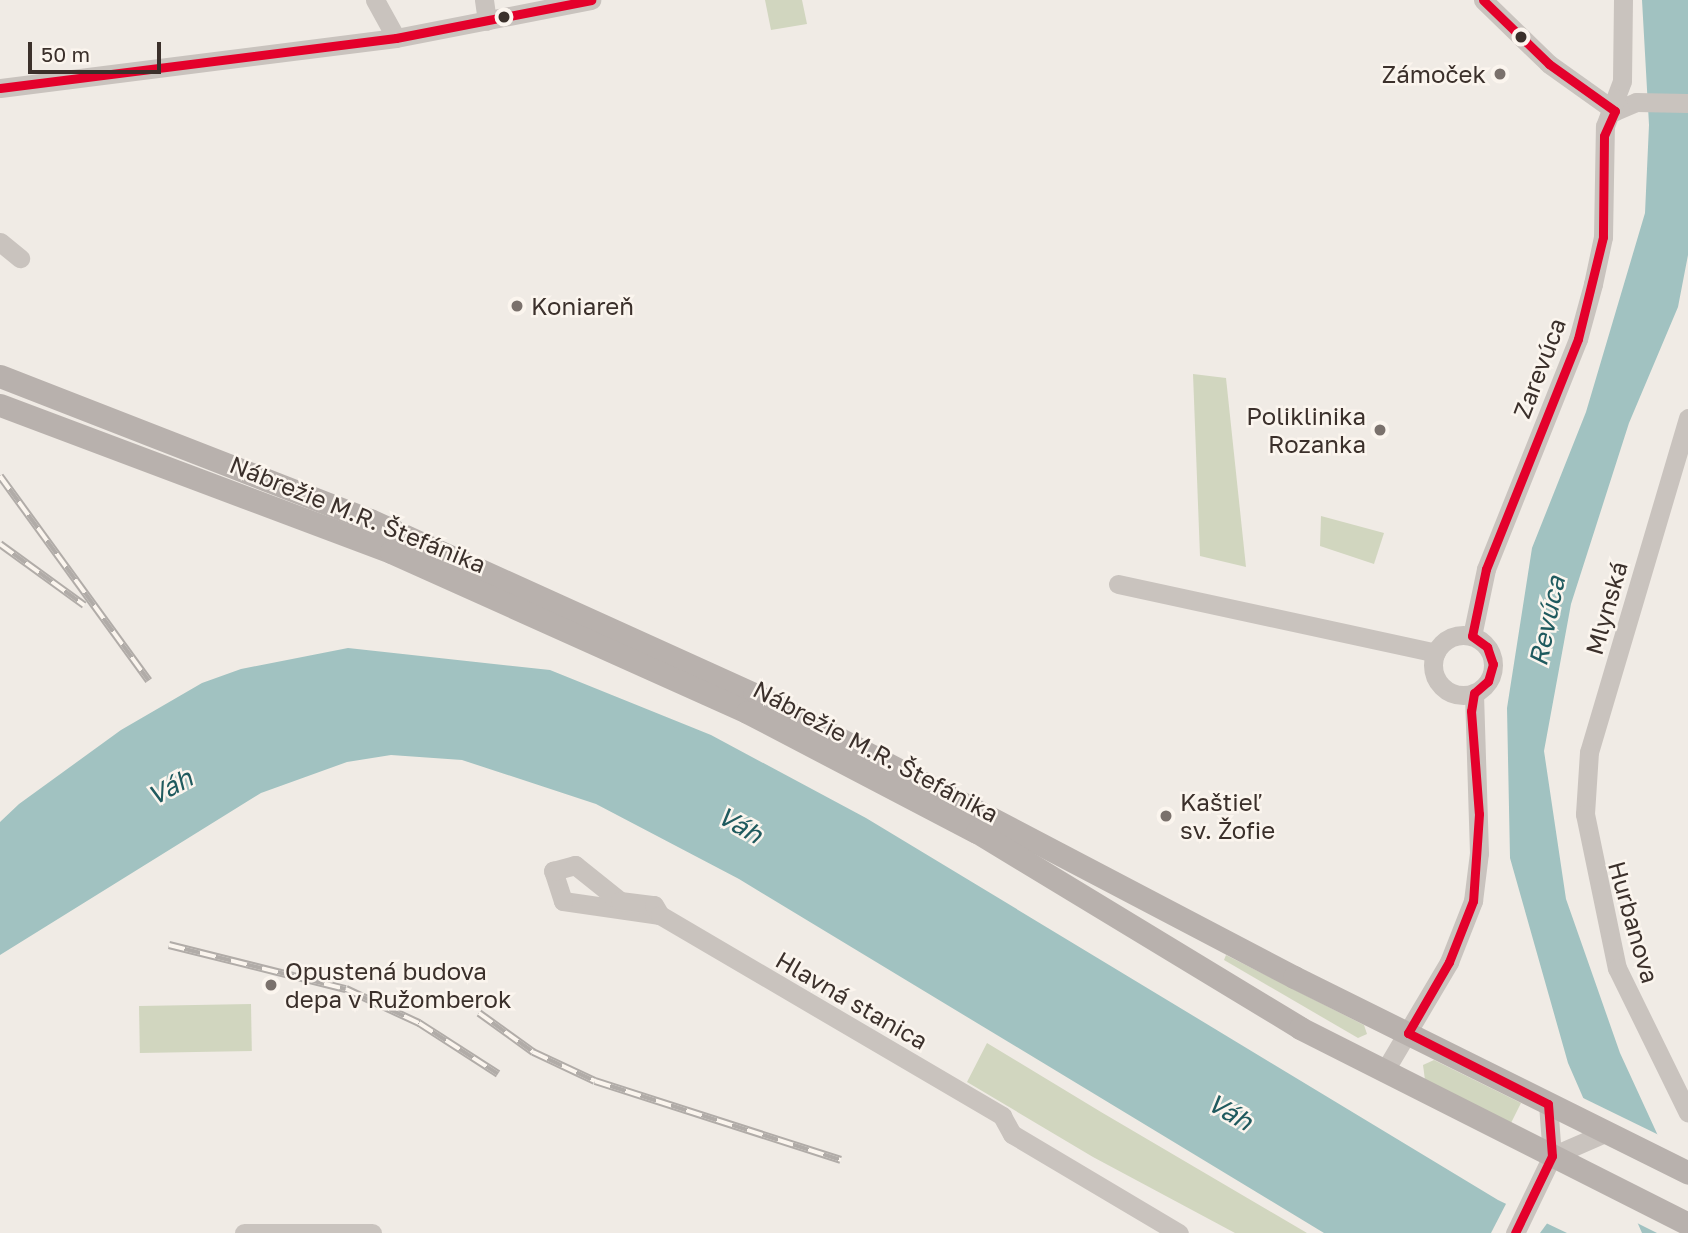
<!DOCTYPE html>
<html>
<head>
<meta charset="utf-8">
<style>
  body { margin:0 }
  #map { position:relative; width:1688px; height:1233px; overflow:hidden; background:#f0ebe5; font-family:"Golos Text",sans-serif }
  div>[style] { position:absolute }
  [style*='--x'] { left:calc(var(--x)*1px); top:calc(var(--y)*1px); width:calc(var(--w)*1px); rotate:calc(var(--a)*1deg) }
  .green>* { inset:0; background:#d1d6bf; transform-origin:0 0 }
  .water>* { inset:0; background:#a1c2c1 }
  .pier>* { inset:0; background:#f0ebe5 }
  .minor>* { height:19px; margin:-9.5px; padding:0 9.5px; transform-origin:9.5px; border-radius:9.5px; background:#c9c3be }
  .minor>.ring { margin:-9.5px; padding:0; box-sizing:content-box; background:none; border:19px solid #c9c3be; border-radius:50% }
  .major>* { height:23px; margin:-11.5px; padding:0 11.5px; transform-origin:11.5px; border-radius:11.5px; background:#b8b1ad }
  .rail>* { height:8px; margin-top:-4px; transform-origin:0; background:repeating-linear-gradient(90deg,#fbf5ee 0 16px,#b1aca8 0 32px); box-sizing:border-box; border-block:2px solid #b1aca8 }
  .bus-1>* { height:9px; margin:-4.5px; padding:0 4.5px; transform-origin:4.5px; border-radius:4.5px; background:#e4002b }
  .dots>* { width:19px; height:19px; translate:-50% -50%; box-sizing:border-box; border:4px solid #fbf5ee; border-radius:50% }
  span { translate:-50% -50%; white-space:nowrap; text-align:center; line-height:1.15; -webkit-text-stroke:5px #fbf5ee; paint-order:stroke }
  .poi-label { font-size:24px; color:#3b302b }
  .right { translate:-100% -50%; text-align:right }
  .left { translate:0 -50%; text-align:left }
  .street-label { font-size:24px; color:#3b302b }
  .water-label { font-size:26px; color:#1f5a5e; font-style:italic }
  .scale { position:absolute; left:28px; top:42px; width:133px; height:32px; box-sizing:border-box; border:4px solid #3b302b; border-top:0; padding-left:9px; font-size:21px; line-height:24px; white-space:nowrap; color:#3b302b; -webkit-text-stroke:5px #fbf5ee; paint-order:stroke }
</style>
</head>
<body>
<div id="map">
  <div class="green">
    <div style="clip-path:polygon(765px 0,802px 0,807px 24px,771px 30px)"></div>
    <div style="clip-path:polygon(1193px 374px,1226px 378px,1246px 567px,1200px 556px)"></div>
    <div style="clip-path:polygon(1321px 516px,1384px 533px,1374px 564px,1320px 546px)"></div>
    <div style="clip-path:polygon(1226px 955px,1364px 1025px,1367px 1034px,1358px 1038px,1224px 960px)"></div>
    <div style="left:251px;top:1004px;width:47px;height:112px;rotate:89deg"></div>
    <div style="clip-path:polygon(987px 1043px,1101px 1112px,1307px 1233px,1235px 1233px,1093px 1157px,967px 1082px)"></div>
    <div style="clip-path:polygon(1434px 1060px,1521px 1103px,1510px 1125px,1425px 1080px,1423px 1065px)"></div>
  </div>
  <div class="water">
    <div style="clip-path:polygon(1642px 0,1688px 0,1688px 255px,1678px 307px,1629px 423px,1571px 604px,1544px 751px,1566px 899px,1620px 1053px,1688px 1201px,1688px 1233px,1642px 1233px,1568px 1063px,1510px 858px,1507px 708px,1532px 548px,1586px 412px,1645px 213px,1649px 125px)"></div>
    <div style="clip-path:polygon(348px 648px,550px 670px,711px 735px,866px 818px,1498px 1200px,1567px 1233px,1324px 1233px,739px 879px,596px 804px,462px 760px,391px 755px,347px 762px,261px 793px,0 955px,0 822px,19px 804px,121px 730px,202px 683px,241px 669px)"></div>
  </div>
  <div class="pier">
    <div style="clip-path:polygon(1579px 1096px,1663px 1137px,1688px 1192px,1688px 1233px,1657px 1233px,1633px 1221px)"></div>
    <div style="clip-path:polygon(1508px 1200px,1551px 1218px,1540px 1233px,1491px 1233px)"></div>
  </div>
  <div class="minor">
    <div style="--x:375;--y:0;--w:43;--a:61.1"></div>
    <div style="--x:484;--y:0;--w:21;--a:82"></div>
    <div style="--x:1483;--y:0;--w:92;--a:44.1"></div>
    <div style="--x:1549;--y:64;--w:81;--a:35.5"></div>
    <div style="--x:0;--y:88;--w:399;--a:-7.2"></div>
    <div style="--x:396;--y:38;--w:199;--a:-11"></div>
    <div style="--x:1615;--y:111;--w:23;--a:-23"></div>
    <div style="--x:1636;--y:102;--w:52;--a:1.1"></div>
    <div style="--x:0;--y:242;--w:26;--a:39"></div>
    <div style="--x:1688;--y:418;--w:348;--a:106.5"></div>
    <div style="--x:1589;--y:752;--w:62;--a:93.7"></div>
    <div style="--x:1585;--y:814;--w:157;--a:78.3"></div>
    <div style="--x:1617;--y:968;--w:161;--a:63.9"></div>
    <div style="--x:1118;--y:584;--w:325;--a:12.2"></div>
    <div class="ring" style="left:1433px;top:635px;width:41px;height:41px"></div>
    <div style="--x:1472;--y:636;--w:68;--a:-78.2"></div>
    <div style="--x:1486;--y:569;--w:248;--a:-68.2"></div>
    <div style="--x:1578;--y:339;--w:57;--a:-74.7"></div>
    <div style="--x:1593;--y:284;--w:48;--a:-78"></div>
    <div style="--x:1603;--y:237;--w:111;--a:-89"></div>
    <div style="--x:1605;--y:126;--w:48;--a:-69.3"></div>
    <div style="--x:1622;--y:81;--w:81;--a:-89.3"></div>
    <div style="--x:660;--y:915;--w:98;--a:-171.8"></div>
    <div style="--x:563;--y:901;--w:32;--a:-108"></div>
    <div style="--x:553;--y:871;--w:23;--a:-15"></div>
    <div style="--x:575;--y:865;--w:58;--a:38.7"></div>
    <div style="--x:620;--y:901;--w:34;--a:7"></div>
    <div style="--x:654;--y:905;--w:12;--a:59"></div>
    <div style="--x:660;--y:915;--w:397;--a:30.4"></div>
    <div style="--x:1002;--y:1116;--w:21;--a:61"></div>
    <div style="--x:1012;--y:1134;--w:194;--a:30.7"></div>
    <div style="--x:1384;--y:1072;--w:128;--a:-59.4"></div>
    <div style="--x:1449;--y:962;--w:66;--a:-68.5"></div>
    <div style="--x:1473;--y:901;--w:48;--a:-82.9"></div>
    <div style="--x:1479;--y:853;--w:160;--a:-91.8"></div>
    <div style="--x:1552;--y:1156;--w:58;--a:-23.5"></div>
    <div style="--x:244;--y:1233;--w:128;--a:0"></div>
    <div style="--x:1515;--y:1233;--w:85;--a:-64.3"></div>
    <div style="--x:1552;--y:1156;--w:52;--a:-94.4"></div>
  </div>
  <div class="major">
    <div style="--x:0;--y:376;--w:397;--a:21.3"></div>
    <div style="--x:370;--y:520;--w:422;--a:24.4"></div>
    <div style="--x:754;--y:694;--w:610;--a:27.66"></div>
    <div style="--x:1294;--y:977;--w:440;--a:26.4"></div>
    <div style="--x:0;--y:405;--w:418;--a:20.6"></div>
    <div style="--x:391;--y:552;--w:390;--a:24.2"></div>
    <div style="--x:747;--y:712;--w:259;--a:27.6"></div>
    <div style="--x:977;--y:832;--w:378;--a:31.2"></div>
    <div style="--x:1300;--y:1028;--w:435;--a:26.8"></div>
  </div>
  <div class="rail">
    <div style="--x:0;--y:476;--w:253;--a:54"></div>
    <div style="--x:0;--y:544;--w:104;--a:36"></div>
    <div style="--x:169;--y:945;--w:182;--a:14"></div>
    <div style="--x:346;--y:989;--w:81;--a:25"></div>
    <div style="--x:419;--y:1023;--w:94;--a:32.8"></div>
    <div style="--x:479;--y:1013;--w:67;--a:35.8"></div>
    <div style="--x:533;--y:1052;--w:68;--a:25.1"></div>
    <div style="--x:595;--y:1081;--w:258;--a:17.8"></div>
  </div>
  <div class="bus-1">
    <div style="--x:1483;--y:0;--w:92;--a:44.1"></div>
    <div style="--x:1549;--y:64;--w:81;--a:35.5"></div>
    <div style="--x:1615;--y:111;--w:27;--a:114"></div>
    <div style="--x:1604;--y:136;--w:101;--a:90.6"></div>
    <div style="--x:1603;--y:237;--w:105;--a:103.8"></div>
    <div style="--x:1578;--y:339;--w:248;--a:111.8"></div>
    <div style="--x:1486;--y:569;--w:68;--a:101.8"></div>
    <div style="--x:1472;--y:636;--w:19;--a:36"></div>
    <div style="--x:1487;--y:647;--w:18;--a:71"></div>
    <div style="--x:1493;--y:664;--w:18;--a:106"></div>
    <div style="--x:1488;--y:681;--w:18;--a:139"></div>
    <div style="--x:1474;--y:693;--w:18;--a:99"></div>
    <div style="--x:1471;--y:711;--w:103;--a:85.6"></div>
    <div style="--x:1479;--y:814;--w:87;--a:93.9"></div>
    <div style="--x:1473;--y:901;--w:66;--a:111.5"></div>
    <div style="--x:1449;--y:962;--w:82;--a:120"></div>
    <div style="--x:1408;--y:1033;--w:157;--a:26.9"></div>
    <div style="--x:1548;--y:1104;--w:52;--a:85.6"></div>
    <div style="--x:1552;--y:1156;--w:85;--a:115.7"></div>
    <div style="--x:0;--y:88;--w:399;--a:-7.2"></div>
    <div style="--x:396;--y:38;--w:199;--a:-11"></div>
  </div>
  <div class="dots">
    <div style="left:504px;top:17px;background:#3b302b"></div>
    <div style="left:1521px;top:37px;background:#3b302b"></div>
    <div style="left:1500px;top:74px;background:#7a716c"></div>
    <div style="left:517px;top:306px;background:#7a716c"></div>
    <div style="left:1380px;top:430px;background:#7a716c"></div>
    <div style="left:1166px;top:816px;background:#7a716c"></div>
    <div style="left:271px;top:985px;background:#7a716c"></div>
  </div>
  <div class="poi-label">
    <span class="right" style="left:1486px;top:74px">Zámoček</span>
    <span class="left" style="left:531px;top:306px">Koniareň</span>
    <span class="right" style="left:1366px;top:430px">Poliklinika<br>Rozanka</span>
    <span class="left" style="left:1180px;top:816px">Kaštieľ<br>sv. Žofie</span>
    <span class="left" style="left:285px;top:985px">Opustená budova<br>depa v Ružomberok</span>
  </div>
  <div class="street-label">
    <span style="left:1539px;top:368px;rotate:-69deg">Zarevúca</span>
    <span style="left:358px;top:514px;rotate:22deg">Nábrežie M.R. Štefánika</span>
    <span style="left:1606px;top:608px;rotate:-74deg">Mlynská</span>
    <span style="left:876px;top:751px;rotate:28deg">Nábrežie M.R. Štefánika</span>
    <span style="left:1634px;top:922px;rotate:74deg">Hurbanova</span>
    <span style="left:852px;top:1000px;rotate:30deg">Hlavná stanica</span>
  </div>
  <div class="water-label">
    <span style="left:1547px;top:621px;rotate:-78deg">Revúca</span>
    <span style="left:170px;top:787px;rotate:-29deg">Váh</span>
    <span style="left:740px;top:825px;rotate:30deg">Váh</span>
    <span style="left:1230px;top:1112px;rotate:30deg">Váh</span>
  </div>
  <div class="scale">50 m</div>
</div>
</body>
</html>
